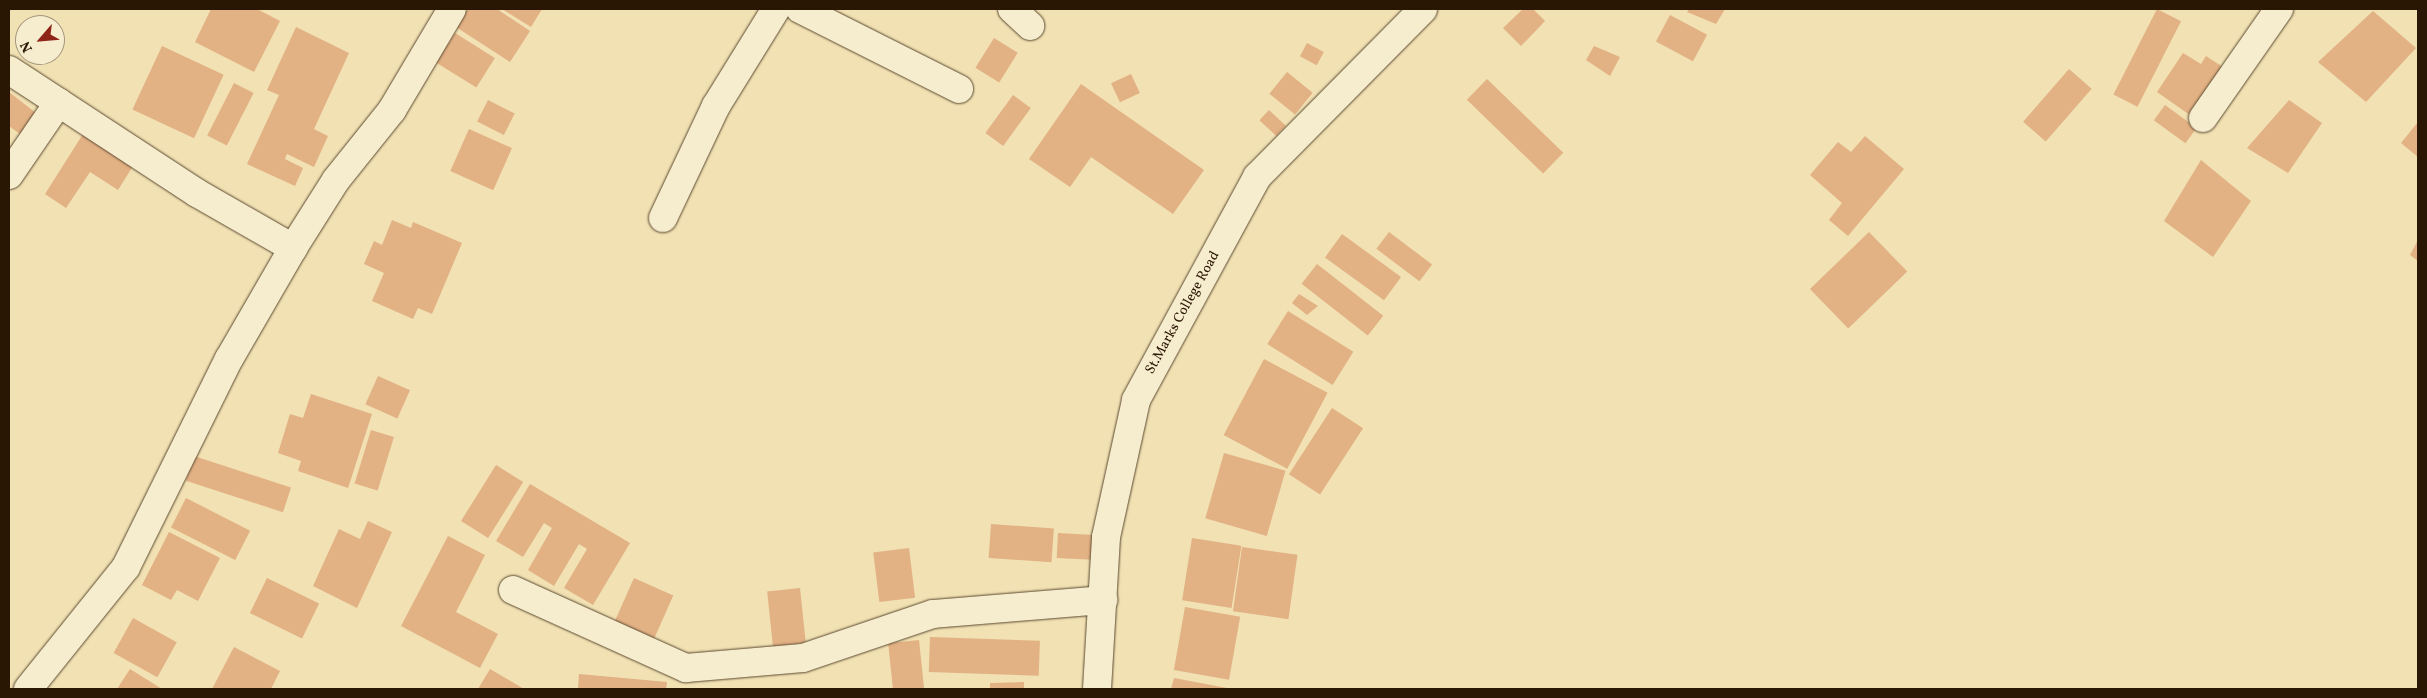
<!DOCTYPE html>
<html>
<head>
<meta charset="utf-8">
<style>
  body { margin:0 }
  #map { position:relative; width:2427px; height:698px; overflow:hidden; background:#f1e1b3; font-family:Vollkorn,serif }
  div>[style] { position:absolute }
  [style*='--x'] { left:calc(var(--x)*1px); top:calc(var(--y)*1px); width:calc(var(--w)*1px); rotate:calc(var(--a)*1deg) }
  .building>* { inset:0; background:#e2b184; transform-origin:0 0 }
  .roads { filter:drop-shadow(0 0 1px #5b492f) drop-shadow(0 0 1px #5b492f) }
  .minor>* { height:28px; margin:-14px; padding:0 14px; transform-origin:14px; border-radius:14px; background:#f6ecce }
  .secondary>* { height:28px; margin:-14px; padding:0 14px; transform-origin:14px; border-radius:14px; background:#f6ecce }
  span { translate:-50% -50%; white-space:nowrap; text-align:center; line-height:1.15; -webkit-text-stroke:5px #f6ecce; paint-order:stroke }
  .street-label { font-size:14px; color:#291603 }
  .frame { position:absolute; inset:0; border:10px solid #291603; pointer-events:none }
  .north { position:absolute; left:15px; top:15px; width:50px; height:50px; box-sizing:border-box; background:#f6ecce; border:1px solid #a4967d; border-radius:50%; rotate:243deg; font-size:14px; font-weight:700; line-height:20px; text-align:center; color:#291603 }
  .north::after { content:''; display:block; margin:auto; width:18px; height:22px; background:#8f2418; clip-path:polygon(50% 0,100% 100%,50% 72%,0 100%) }
</style>
</head>
<body>
<div id="map">
  <div class="building">
    <div style="clip-path:polygon(211px 9px,257px 9px,280px 21px,254px 72px,195px 42px)"></div>
    <div style="clip-path:polygon(468px 9px,497px 9px,530px 31px,510px 62px,456px 27px)"></div>
    <div style="clip-path:polygon(502px 9px,542px 9px,531px 27px)"></div>
    <div style="clip-path:polygon(1523px 9px,1533px 9px,1545px 21px,1521px 46px,1503px 28px)"></div>
    <div style="clip-path:polygon(1689px 9px,1725px 9px,1716px 24px,1687px 12px)"></div>
    <div style="left:2157px;top:9px;width:27px;height:96px;rotate:27deg"></div>
    <div style="clip-path:polygon(2373px 11px,2416px 48px,2366px 102px,2318px 62px)"></div>
    <div style="left:1670px;top:15px;width:42px;height:30px;rotate:28deg"></div>
    <div style="clip-path:polygon(296px 27px,349px 53px,314px 129px,328px 136px,314px 167px,287px 154px,285px 159px,303px 168px,295px 186px,247px 164px,279px 95px,267px 90px)"></div>
    <div style="left:455px;top:33px;width:47px;height:35px;rotate:32deg"></div>
    <div style="left:994px;top:38px;width:28px;height:35px;rotate:32deg"></div>
    <div style="left:1307px;top:43px;width:19px;height:15px;rotate:28deg"></div>
    <div style="left:162px;top:46px;width:68px;height:70px;rotate:25deg"></div>
    <div style="clip-path:polygon(1594px 46px,1620px 57px,1610px 76px,1586px 60px)"></div>
    <div style="clip-path:polygon(2183px 53px,2201px 64px,2206px 56px,2229px 71px,2197px 120px,2157px 92px)"></div>
    <div style="left:2069px;top:69px;width:30px;height:70px;rotate:41deg"></div>
    <div style="left:1287px;top:72px;width:33px;height:28px;rotate:39deg"></div>
    <div style="left:1131px;top:74px;width:21px;height:22px;rotate:65deg"></div>
    <div style="left:1487px;top:79px;width:106px;height:29px;rotate:44deg"></div>
    <div style="left:234px;top:83px;width:22px;height:59px;rotate:27deg"></div>
    <div style="clip-path:polygon(1081px 84px,1204px 170px,1173px 214px,1091px 157px,1070px 187px,1029px 159px)"></div>
    <div style="clip-path:polygon(9px 92px,36px 113px,20px 134px,9px 126px)"></div>
    <div style="left:1013px;top:95px;width:22px;height:47px;rotate:36deg"></div>
    <div style="left:488px;top:100px;width:30px;height:24px;rotate:27deg"></div>
    <div style="clip-path:polygon(2289px 100px,2322px 123px,2288px 173px,2247px 148px)"></div>
    <div style="left:2165px;top:105px;width:39px;height:19px;rotate:36deg"></div>
    <div style="left:1269px;top:110px;width:23px;height:14px;rotate:43deg"></div>
    <div style="clip-path:polygon(2418px 122px,2418px 157px,2401px 143px)"></div>
    <div style="left:469px;top:129px;width:47px;height:46px;rotate:24deg"></div>
    <div style="clip-path:polygon(83px 134px,133px 166px,118px 190px,90px 172px,66px 208px,45px 194px)"></div>
    <div style="clip-path:polygon(1865px 136px,1904px 169px,1848px 236px,1829px 220px,1842px 203px,1810px 175px,1838px 142px,1851px 152px)"></div>
    <div style="clip-path:polygon(2201px 160px,2251px 201px,2213px 257px,2164px 221px)"></div>
    <div style="clip-path:polygon(392px 220px,411px 228px,413px 222px,462px 243px,432px 314px,418px 308px,413px 319px,372px 301px,384px 273px,364px 264px,374px 241px,382px 245px)"></div>
    <div style="left:1389px;top:232px;width:54px;height:21px;rotate:37deg"></div>
    <div style="left:1869px;top:232px;width:55px;height:82px;rotate:46deg"></div>
    <div style="left:1342px;top:234px;width:73px;height:29px;rotate:36deg"></div>
    <div style="clip-path:polygon(2418px 240px,2418px 261px,2410px 255px)"></div>
    <div style="left:1317px;top:264px;width:84px;height:25px;rotate:38deg"></div>
    <div style="clip-path:polygon(1299px 294px,1318px 306px,1307px 315px,1292px 303px)"></div>
    <div style="left:1288px;top:311px;width:77px;height:39px;rotate:32deg"></div>
    <div style="left:1264px;top:359px;width:72px;height:86px;rotate:28deg"></div>
    <div style="left:378px;top:376px;width:35px;height:31px;rotate:24deg"></div>
    <div style="clip-path:polygon(311px 394px,372px 414px,348px 488px,298px 471px,301px 461px,278px 453px,290px 414px,303px 418px)"></div>
    <div style="left:1332px;top:408px;width:37px;height:79px;rotate:33deg"></div>
    <div style="left:371px;top:430px;width:24px;height:56px;rotate:17deg"></div>
    <div style="left:1224px;top:453px;width:64px;height:68px;rotate:16deg"></div>
    <div style="left:194px;top:456px;width:102px;height:26px;rotate:18deg"></div>
    <div style="left:496px;top:465px;width:32px;height:66px;rotate:32deg"></div>
    <div style="clip-path:polygon(530px 484px,630px 543px,593px 605px,564px 588px,587px 549px,579px 544px,554px 586px,528px 570px,552px 528px,544px 523px,523px 557px,496px 541px)"></div>
    <div style="left:186px;top:498px;width:72px;height:33px;rotate:27deg"></div>
    <div style="clip-path:polygon(368px 521px,392px 532px,357px 608px,313px 586px,339px 529px,360px 539px)"></div>
    <div style="left:991px;top:524px;width:63px;height:34px;rotate:4deg"></div>
    <div style="clip-path:polygon(169px 532px,220px 558px,198px 601px,177px 590px,171px 600px,142px 585px)"></div>
    <div style="left:1058px;top:533px;width:36px;height:25px;rotate:3deg"></div>
    <div style="clip-path:polygon(448px 536px,485px 555px,456px 612px,498px 634px,480px 668px,401px 626px)"></div>
    <div style="left:1192px;top:538px;width:50px;height:63px;rotate:9deg"></div>
    <div style="left:1242px;top:547px;width:56px;height:65px;rotate:8deg"></div>
    <div style="left:909px;top:548px;width:50px;height:36px;rotate:83deg"></div>
    <div style="left:267px;top:578px;width:58px;height:39px;rotate:26deg"></div>
    <div style="left:634px;top:578px;width:43px;height:47px;rotate:24deg"></div>
    <div style="left:800px;top:588px;width:55px;height:33px;rotate:84deg"></div>
    <div style="left:1185px;top:607px;width:56px;height:64px;rotate:10deg"></div>
    <div style="left:133px;top:618px;width:50px;height:40px;rotate:29deg"></div>
    <div style="left:930px;top:637px;width:110px;height:35px;rotate:2deg"></div>
    <div style="left:919px;top:640px;width:49px;height:31px;rotate:84deg"></div>
    <div style="clip-path:polygon(234px 647px,280px 671px,271px 689px,212px 689px)"></div>
    <div style="clip-path:polygon(130px 669px,162px 689px,117px 689px)"></div>
    <div style="clip-path:polygon(490px 669px,524px 689px,478px 689px)"></div>
    <div style="clip-path:polygon(579px 674px,667px 682px,666px 689px,578px 689px)"></div>
    <div style="clip-path:polygon(1174px 678px,1227px 688px,1227px 689px,1171px 689px)"></div>
    <div style="clip-path:polygon(1024px 682px,1024px 689px,990px 689px,990px 683px)"></div>
  </div>
  <div class="roads">
    <div class="minor">
      <div style="--x:800;--y:9;--w:178;--a:26.7"></div>
      <div style="--x:1012;--y:9;--w:25;--a:43"></div>
      <div style="--x:9;--y:70;--w:225;--a:33.2"></div>
      <div style="--x:197;--y:193;--w:111;--a:29.8"></div>
      <div style="--x:2203;--y:118;--w:133;--a:-55.1"></div>
      <div style="--x:9;--y:175;--w:88;--a:-55.6"></div>
      <div style="--x:663;--y:218;--w:124;--a:-64.7"></div>
      <div style="--x:716;--y:106;--w:114;--a:-58.3"></div>
      <div style="--x:513;--y:590;--w:190;--a:24.3"></div>
      <div style="--x:686;--y:668;--w:117;--a:-4.9"></div>
      <div style="--x:803;--y:658;--w:137;--a:-18.7"></div>
      <div style="--x:933;--y:614;--w:171;--a:-4.7"></div>
      <div style="--x:28;--y:689;--w:156;--a:-51.2"></div>
      <div style="--x:126;--y:567;--w:232;--a:-63.7"></div>
      <div style="--x:229;--y:359;--w:128;--a:-60"></div>
      <div style="--x:293;--y:248;--w:80;--a:-57.7"></div>
      <div style="--x:336;--y:180;--w:90;--a:-51.3"></div>
      <div style="--x:392;--y:110;--w:117;--a:-59.3"></div>
    </div>
    <div class="secondary">
      <div style="--x:1097;--y:689;--w:152;--a:-86.6"></div>
      <div style="--x:1106;--y:537;--w:140;--a:-77.6"></div>
      <div style="--x:1136;--y:400;--w:254;--a:-61.5"></div>
      <div style="--x:1257;--y:177;--w:236;--a:-45.3"></div>
    </div>
  </div>
  <div class="street-label">
    <span style="left:1183px;top:313px;rotate:-61deg">St.Marks College Road</span>
  </div>
  <div class="frame"></div>
  <div class="north">N</div>
</div>
</body>
</html>
